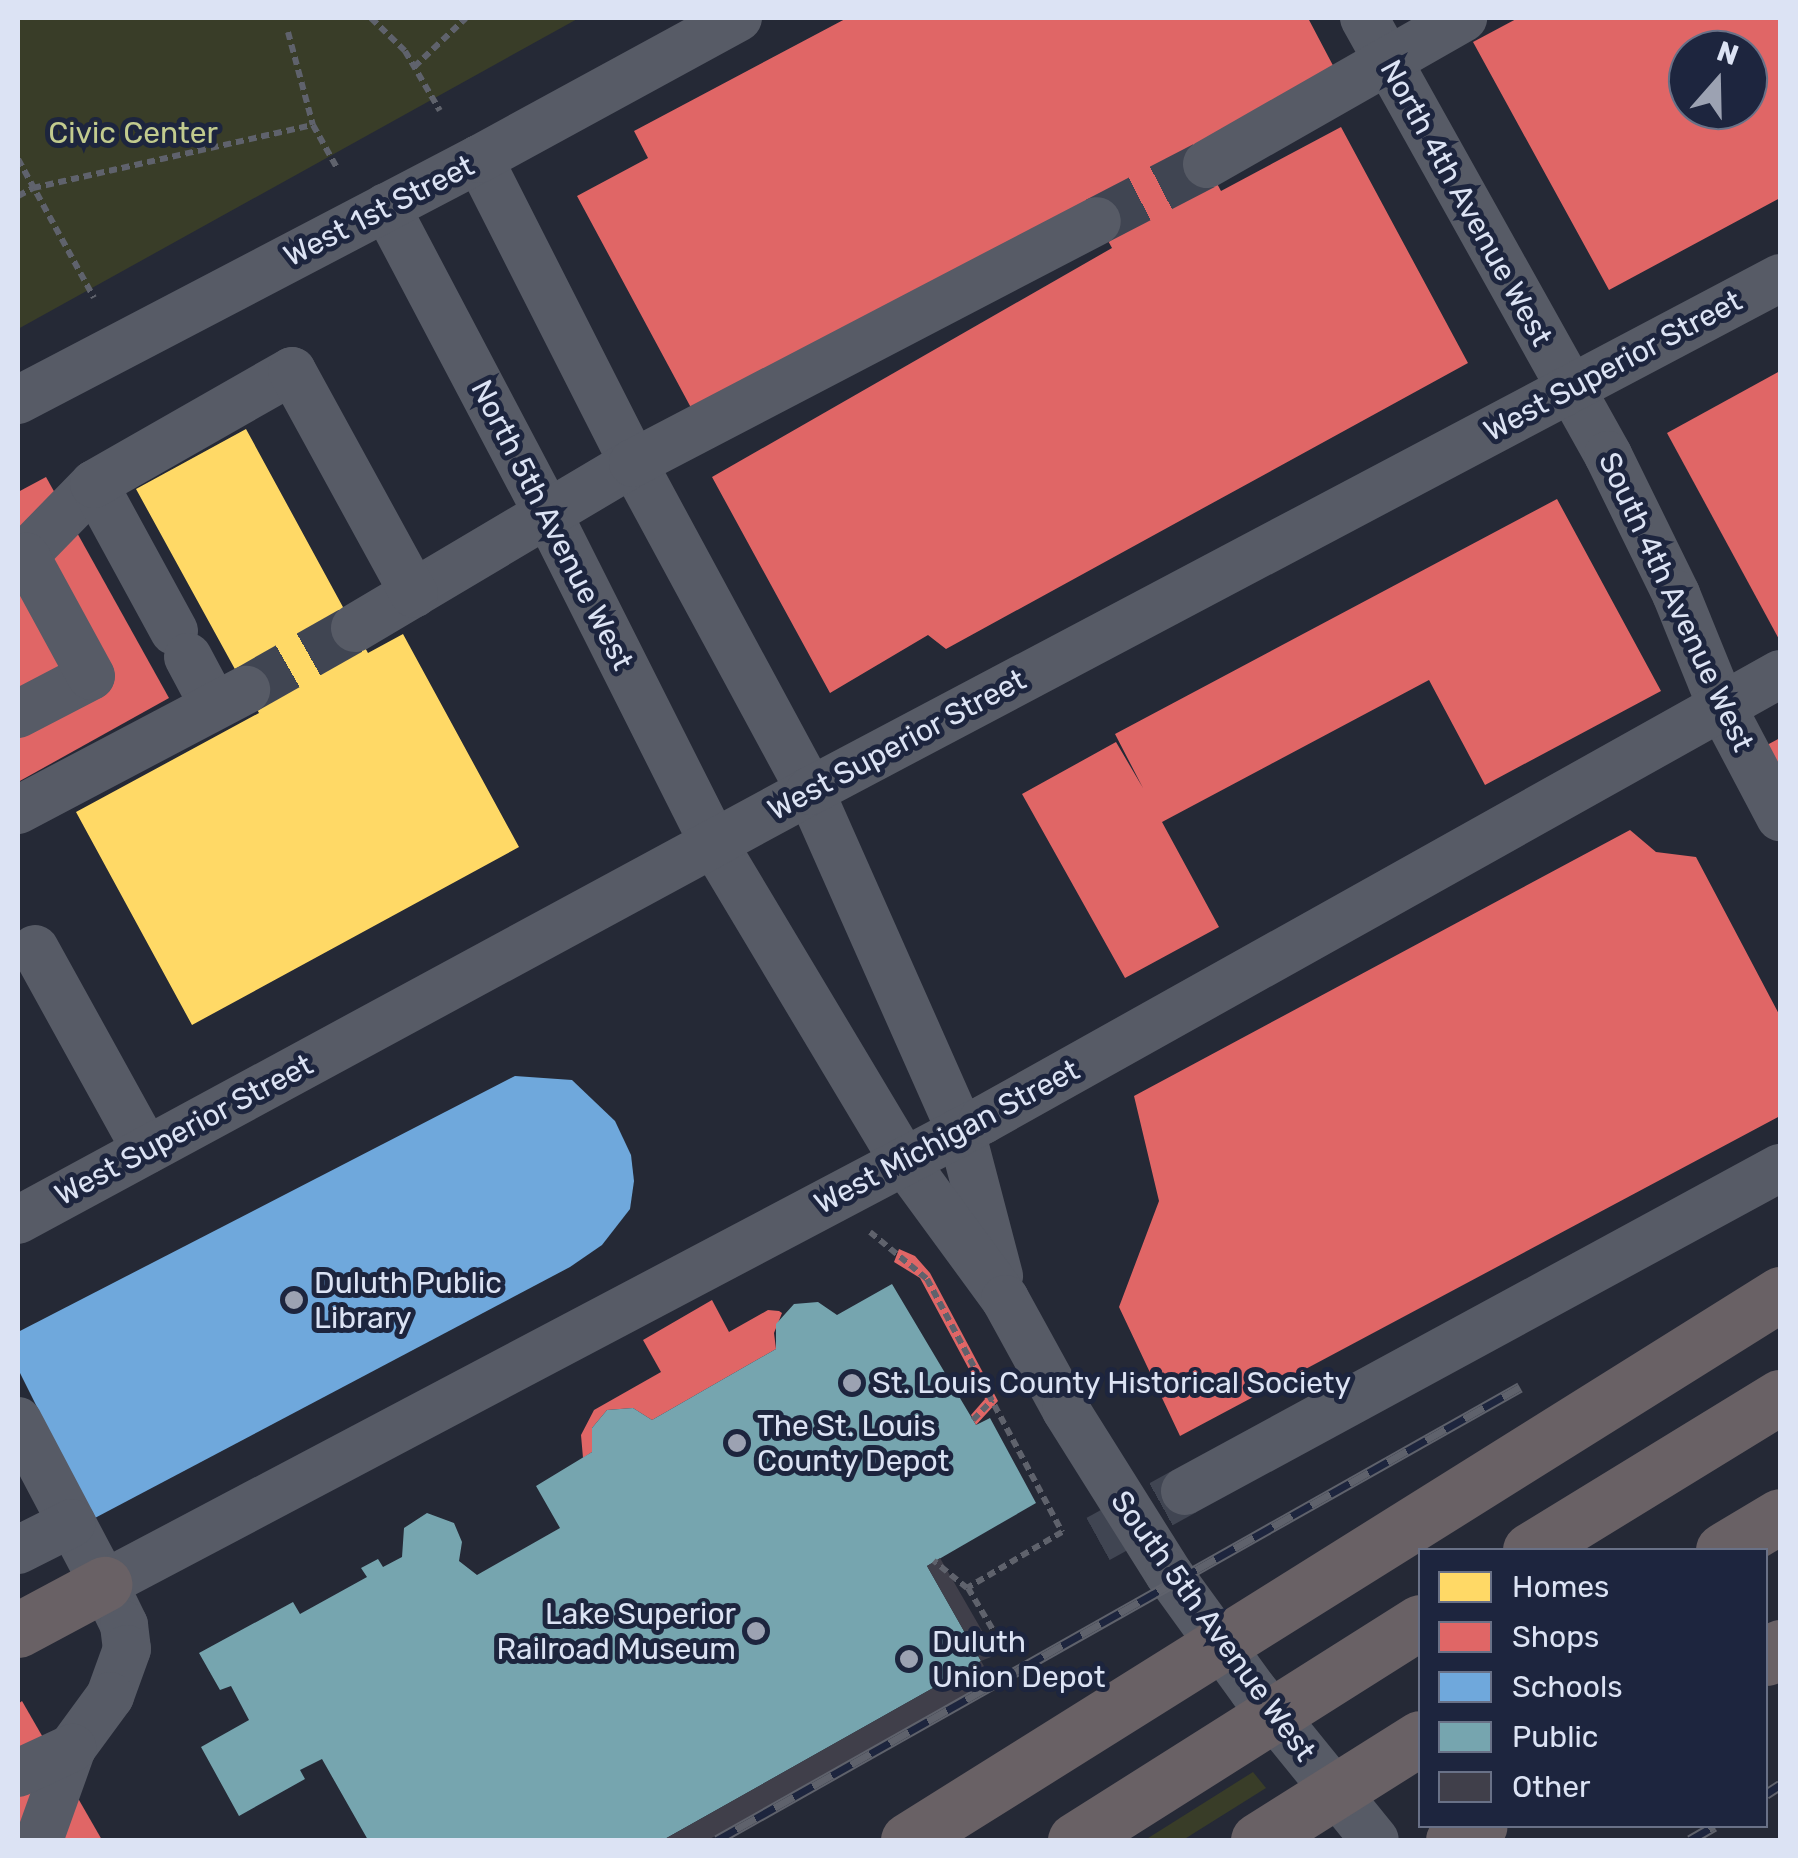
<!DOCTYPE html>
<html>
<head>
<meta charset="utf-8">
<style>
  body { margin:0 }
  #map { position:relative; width:1798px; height:1858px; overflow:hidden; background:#252936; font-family:Rubik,sans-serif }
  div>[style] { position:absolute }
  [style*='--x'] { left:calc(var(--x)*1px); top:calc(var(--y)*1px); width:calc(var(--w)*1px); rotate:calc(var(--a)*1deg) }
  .green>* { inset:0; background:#393d28 }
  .homes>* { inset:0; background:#ffd966 }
  .shops>* { inset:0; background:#e06666 }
  .schools>* { inset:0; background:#6fa8dc }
  .public>* { inset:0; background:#76a5af }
  .building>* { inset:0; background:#403f4a }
  .minor-tunnel>* { height:48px; margin-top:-24px; transform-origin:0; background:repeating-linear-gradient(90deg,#404552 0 48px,transparent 0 72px) }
  .path>* { height:6px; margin-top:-3px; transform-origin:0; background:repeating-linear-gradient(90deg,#5f626c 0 8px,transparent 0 13px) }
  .minor>* { height:48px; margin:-24px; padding:0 24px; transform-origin:24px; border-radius:24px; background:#575b66 }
  .highway>* { height:55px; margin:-27.5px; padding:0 27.5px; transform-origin:27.5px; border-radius:27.5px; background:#696165 }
  .rail>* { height:11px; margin-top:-5.5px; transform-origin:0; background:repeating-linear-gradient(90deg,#1d253e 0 22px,#5f626c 0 44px); box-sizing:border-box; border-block:2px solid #5f626c }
  .dots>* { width:28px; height:28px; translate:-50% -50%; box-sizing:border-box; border:5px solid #1d253e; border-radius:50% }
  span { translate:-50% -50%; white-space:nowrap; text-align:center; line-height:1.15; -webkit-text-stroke:10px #1d253e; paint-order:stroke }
  .park-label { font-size:30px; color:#c2cb8e }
  .street-label { font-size:30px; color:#dce3f4 }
  .poi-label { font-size:30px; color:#dce3f4 }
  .left { translate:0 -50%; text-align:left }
  .right { translate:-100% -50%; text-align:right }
  .frame { position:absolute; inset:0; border:20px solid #dce3f4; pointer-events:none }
  .legend { position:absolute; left:1418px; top:1548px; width:350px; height:280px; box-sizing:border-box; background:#1d253e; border:2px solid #697187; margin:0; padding:12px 18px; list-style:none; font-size:30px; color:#dce3f4 }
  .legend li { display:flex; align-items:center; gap:20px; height:50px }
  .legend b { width:50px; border:2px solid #697187 }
  .north { position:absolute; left:1668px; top:30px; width:100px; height:100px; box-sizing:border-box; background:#1d253e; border:2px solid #697187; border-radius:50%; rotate:20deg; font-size:28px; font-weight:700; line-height:40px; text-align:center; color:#dce3f4 }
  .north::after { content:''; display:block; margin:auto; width:35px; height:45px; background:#9ca2b2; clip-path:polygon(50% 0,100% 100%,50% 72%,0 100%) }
</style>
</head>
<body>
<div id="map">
  <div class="green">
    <div style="clip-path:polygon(18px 18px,579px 18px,18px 329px)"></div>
    <div style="clip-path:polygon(1253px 1772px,1266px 1788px,1183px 1840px,1145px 1840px)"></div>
  </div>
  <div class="homes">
    <div style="clip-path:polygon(246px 429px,368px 653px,403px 634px,519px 847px,192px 1025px,76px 812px,259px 713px,136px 489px)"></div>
  </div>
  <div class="shops">
    <div style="clip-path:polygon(847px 18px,1308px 18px,1338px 75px,1199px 150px,1221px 191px,1341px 127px,1468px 363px,946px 649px,928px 635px,830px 693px,712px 477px,1112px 248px,1090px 208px,696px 417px,577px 196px,648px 158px,634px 131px)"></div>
    <div style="clip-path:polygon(evenodd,1518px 18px,1780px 18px,1780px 198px,1609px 290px,1473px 42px,1518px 18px,1688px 50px,1748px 50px,1748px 110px,1688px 110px,1688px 50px)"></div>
    <div style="clip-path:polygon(1780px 371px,1780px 641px,1667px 433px)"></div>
    <div style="clip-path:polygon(46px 477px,169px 698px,18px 782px,18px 492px)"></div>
    <div style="clip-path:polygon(1557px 499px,1661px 691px,1485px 785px,1429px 680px,1162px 822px,1219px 927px,1125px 978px,1022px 794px,1116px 742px,1143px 788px,1115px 734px)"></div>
    <div style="clip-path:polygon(1780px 738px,1780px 770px,1767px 745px)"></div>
    <div style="clip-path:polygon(1630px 830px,1656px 852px,1696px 857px,1780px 1016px,1780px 1116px,1180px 1436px,1119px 1307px,1159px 1201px,1134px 1096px)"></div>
    <div style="clip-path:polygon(899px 1249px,915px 1256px,930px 1273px,998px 1401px,976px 1425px,971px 1415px,985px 1399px,920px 1278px,894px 1262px)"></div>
    <div style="clip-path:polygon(712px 1300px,729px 1332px,768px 1310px,779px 1311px,782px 1313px,774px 1333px,776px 1349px,652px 1420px,633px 1408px,607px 1410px,592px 1428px,592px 1452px,583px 1458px,581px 1435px,594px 1410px,661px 1372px,643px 1340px)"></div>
    <div style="clip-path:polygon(22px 1701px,102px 1840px,18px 1840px,18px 1704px)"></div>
  </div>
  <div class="schools">
    <div style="clip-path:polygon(515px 1076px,572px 1080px,615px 1121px,631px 1155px,634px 1181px,630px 1209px,602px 1245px,570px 1267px,93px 1519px,18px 1369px,18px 1332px)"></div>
  </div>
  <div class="public">
    <div style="clip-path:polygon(892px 1284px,976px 1425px,990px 1418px,1036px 1503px,927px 1566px,981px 1661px,663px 1840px,368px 1840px,322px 1759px,300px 1770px,305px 1779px,239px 1816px,201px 1747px,249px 1720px,231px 1686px,220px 1690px,199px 1653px,293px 1602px,300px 1614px,367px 1577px,361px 1568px,378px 1559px,383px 1567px,402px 1557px,404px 1528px,427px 1513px,454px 1523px,462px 1542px,459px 1561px,477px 1575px,560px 1528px,536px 1486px,592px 1452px,592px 1428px,607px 1410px,633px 1408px,652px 1420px,776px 1349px,776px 1324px,794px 1304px,818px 1302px,837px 1315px)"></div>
  </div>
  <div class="building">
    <div style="clip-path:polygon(940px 1558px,996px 1655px,981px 1661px,992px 1680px,708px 1840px,663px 1840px,981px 1661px,927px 1566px)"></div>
  </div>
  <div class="minor-tunnel">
    <div style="--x:1097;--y:221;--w:124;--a:-27.4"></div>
    <div style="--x:246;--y:690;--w:125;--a:-29.6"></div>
    <div style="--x:1098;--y:1539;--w:99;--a:-28.9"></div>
  </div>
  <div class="path">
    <div style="--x:371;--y:18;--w:47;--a:44.1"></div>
    <div style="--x:405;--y:51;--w:69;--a:59.7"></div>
    <div style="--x:288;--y:32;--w:96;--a:75"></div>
    <div style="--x:313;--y:125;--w:49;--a:60.8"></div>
    <div style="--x:414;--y:67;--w:71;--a:-43.3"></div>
    <div style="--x:18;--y:159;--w:158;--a:61.3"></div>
    <div style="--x:18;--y:196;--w:17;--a:-28"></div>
    <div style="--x:33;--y:188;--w:287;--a:-12.7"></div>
    <div style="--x:870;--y:1232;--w:74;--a:39.5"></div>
    <div style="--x:927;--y:1279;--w:287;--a:61.9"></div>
    <div style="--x:1062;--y:1532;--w:110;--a:149.5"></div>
    <div style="--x:967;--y:1588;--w:43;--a:-140.7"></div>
    <div style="--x:973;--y:1420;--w:28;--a:-46"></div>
    <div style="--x:968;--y:1588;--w:78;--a:59.2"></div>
  </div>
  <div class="minor">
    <div style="--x:1364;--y:18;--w:501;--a:60.82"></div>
    <div style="--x:1608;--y:455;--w:155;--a:63.9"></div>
    <div style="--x:1676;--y:594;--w:120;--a:67.9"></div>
    <div style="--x:1721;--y:705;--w:127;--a:62.2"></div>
    <div style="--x:479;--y:159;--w:341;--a:63.1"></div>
    <div style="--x:633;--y:463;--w:373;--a:61.6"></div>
    <div style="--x:810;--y:791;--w:372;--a:66.1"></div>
    <div style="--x:961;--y:1131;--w:150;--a:75.3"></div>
    <div style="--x:1207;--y:164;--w:295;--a:-29.7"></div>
    <div style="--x:386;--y:207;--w:347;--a:62.2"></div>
    <div style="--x:548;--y:514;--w:369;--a:63.3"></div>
    <div style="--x:714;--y:844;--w:370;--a:59.1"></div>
    <div style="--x:904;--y:1161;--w:171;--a:53.8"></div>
    <div style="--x:1005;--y:1299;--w:127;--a:61.2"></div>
    <div style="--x:1066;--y:1410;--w:194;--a:57.9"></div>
    <div style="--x:1169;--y:1574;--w:143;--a:54.1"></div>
    <div style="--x:1253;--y:1690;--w:193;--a:50.9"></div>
    <div style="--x:18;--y:400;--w:520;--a:-27.6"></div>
    <div style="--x:479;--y:159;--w:295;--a:-28.6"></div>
    <div style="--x:18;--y:562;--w:109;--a:-45.7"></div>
    <div style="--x:355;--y:628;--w:323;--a:-30.7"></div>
    <div style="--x:633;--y:463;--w:523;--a:-27.54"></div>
    <div style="--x:174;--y:631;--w:167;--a:-118.6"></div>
    <div style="--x:94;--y:484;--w:228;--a:-29.7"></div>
    <div style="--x:292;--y:371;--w:254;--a:61.3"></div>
    <div style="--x:188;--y:657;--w:55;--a:62"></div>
    <div style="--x:18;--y:714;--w:82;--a:-27.5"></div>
    <div style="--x:91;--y:676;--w:136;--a:-118.6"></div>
    <div style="--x:18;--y:810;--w:258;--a:-27.8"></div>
    <div style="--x:35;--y:949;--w:230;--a:61.1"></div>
    <div style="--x:18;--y:1220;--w:901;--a:-28.44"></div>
    <div style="--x:810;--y:791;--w:1097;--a:-27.87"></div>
    <div style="--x:18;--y:1421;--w:184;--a:62.2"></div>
    <div style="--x:104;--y:1584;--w:46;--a:64"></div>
    <div style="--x:124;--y:1625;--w:24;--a:83"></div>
    <div style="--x:127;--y:1649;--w:50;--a:109.9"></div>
    <div style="--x:110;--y:1696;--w:64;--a:126.2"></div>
    <div style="--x:72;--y:1748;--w:98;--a:109.7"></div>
    <div style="--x:1185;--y:1491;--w:677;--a:-28.5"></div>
    <div style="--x:18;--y:1550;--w:60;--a:-26.6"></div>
    <div style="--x:104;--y:1584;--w:994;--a:-27.83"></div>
    <div style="--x:983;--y:1120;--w:913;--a:-29.23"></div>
    <div style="--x:18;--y:1773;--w:60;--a:-24.8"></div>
  </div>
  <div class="highway">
    <div style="--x:1530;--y:1550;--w:293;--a:-31.5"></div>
    <div style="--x:1723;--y:1550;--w:66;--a:-30.8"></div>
    <div style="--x:18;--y:1630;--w:98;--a:-28.1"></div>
    <div style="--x:1766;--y:1658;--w:18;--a:-38"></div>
    <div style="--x:908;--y:1840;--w:1029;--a:-32.05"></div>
    <div style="--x:1075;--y:1840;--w:408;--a:-32.3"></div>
    <div style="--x:1258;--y:1840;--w:191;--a:-32.2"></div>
    <div style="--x:1453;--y:1840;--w:30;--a:-28"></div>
  </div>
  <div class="rail">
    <div style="--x:1766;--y:1794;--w:17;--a:-33"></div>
    <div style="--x:717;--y:1840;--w:922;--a:-29.43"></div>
    <div style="--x:1690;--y:1840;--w:28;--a:-30"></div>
  </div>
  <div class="dots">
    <div style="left:294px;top:1300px;background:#9ca2b2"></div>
    <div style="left:852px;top:1383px;background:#9ca2b2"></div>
    <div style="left:737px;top:1443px;background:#9ca2b2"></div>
    <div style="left:756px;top:1631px;background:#9ca2b2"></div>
    <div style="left:909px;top:1659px;background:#9ca2b2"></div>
  </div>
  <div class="park-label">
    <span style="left:133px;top:133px">Civic Center</span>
  </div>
  <div class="street-label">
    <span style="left:1466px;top:203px;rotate:61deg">North 4th Avenue West</span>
    <span style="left:379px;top:211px;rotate:-27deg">West 1st Street</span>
    <span style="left:1613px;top:366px;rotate:-28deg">West Superior Street</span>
    <span style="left:552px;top:525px;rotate:63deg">North 5th Avenue West</span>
    <span style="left:1676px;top:602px;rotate:65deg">South 4th Avenue West</span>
    <span style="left:897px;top:745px;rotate:-28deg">West Superior Street</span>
    <span style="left:184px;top:1130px;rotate:-28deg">West Superior Street</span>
    <span style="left:947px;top:1137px;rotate:-28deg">West Michigan Street</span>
    <span style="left:1213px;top:1626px;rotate:54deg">South 5th Avenue West</span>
  </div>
  <div class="poi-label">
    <span class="left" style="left:314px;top:1300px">Duluth Public<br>Library</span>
    <span class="left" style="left:872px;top:1383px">St. Louis County Historical Society</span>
    <span class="left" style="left:757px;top:1443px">The St. Louis<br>County Depot</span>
    <span class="right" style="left:736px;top:1631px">Lake Superior<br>Railroad Museum</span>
    <span class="left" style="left:932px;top:1659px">Duluth<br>Union Depot</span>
  </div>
  <div class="frame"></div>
  <ul class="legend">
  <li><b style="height:28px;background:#ffd966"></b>Homes</li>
  <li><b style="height:28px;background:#e06666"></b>Shops</li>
  <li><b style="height:28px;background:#6fa8dc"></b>Schools</li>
  <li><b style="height:28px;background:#76a5af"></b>Public</li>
  <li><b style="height:28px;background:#403f4a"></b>Other</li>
  </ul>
  <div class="north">N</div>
</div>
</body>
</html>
